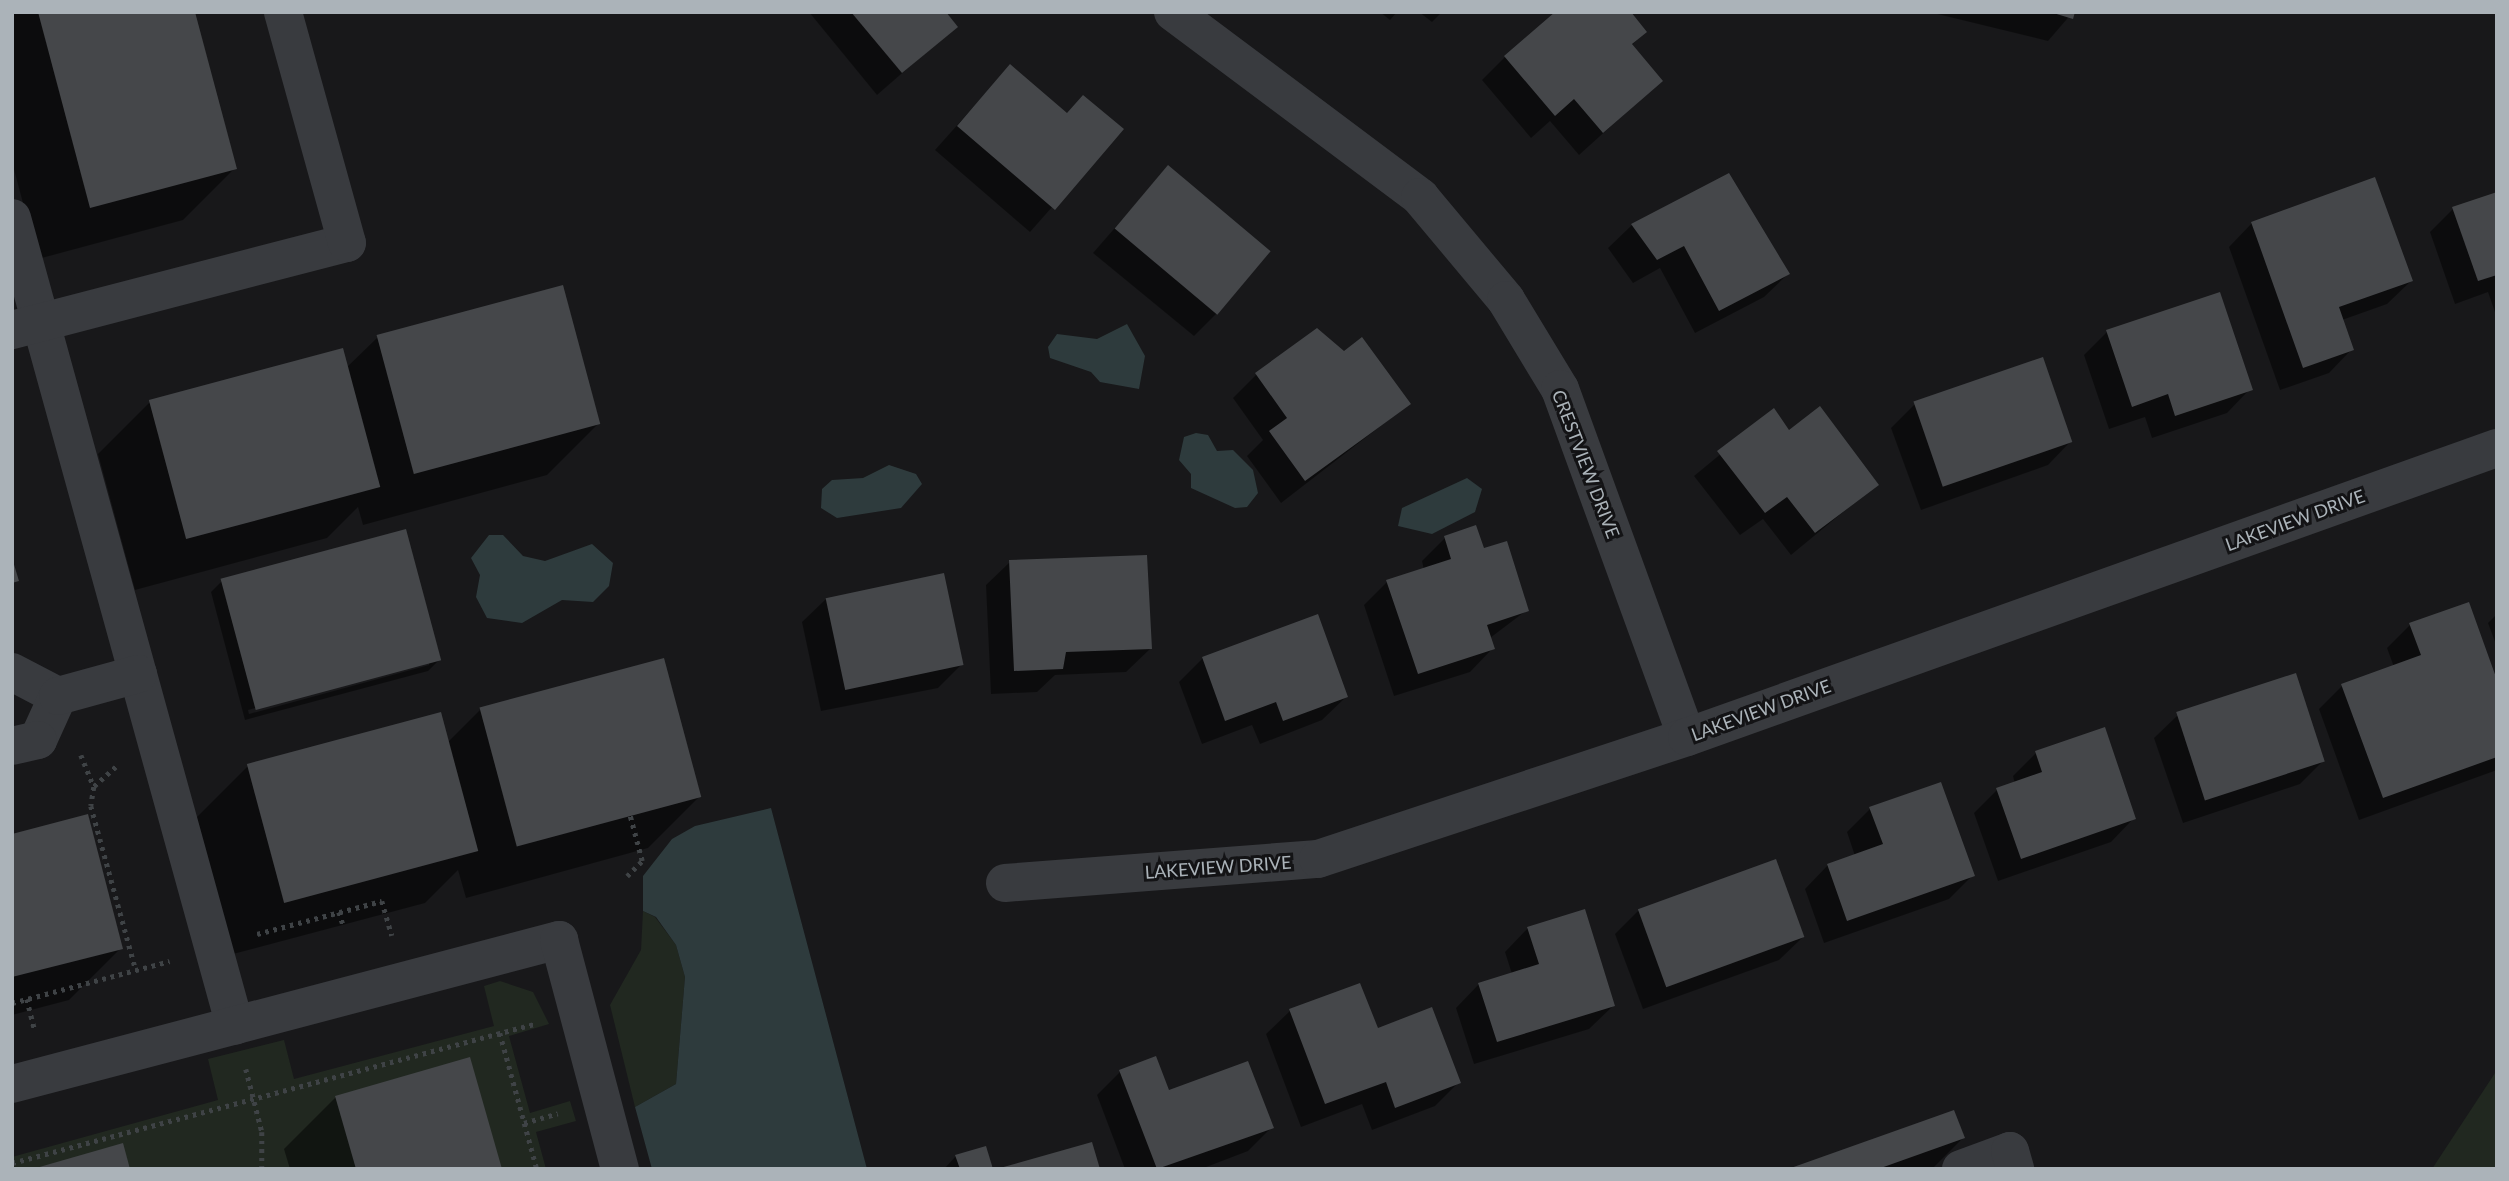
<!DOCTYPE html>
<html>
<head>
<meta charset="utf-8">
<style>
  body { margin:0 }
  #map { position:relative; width:2509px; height:1181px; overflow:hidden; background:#18181a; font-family:Lato,sans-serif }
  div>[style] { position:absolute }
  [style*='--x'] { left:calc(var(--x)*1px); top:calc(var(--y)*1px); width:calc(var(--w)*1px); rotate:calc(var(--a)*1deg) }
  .green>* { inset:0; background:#212820 }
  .water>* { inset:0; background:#2e3b3d }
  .shadow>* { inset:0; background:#0007 }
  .building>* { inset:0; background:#45474a; transform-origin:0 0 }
  .path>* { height:4.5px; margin-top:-2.25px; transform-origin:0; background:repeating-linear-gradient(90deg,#3f4346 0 3.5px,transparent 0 8.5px) }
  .minor>* { height:38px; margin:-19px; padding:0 19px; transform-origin:19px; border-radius:19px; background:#393b3f }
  span { translate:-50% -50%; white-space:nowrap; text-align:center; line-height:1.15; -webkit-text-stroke:6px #131315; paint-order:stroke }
  .street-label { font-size:18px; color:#abb3b9 }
  .frame { position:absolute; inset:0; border:14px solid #abb3b9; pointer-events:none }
</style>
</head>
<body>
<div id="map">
  <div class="green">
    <div style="clip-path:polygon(643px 911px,655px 917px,676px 945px,685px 977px,676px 1084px,635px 1107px,610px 1005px,641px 950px)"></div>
    <div style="clip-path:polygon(500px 981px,533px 992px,549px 1024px,509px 1036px,530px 1113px,570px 1101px,576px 1121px,536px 1132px,546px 1169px,12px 1169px,12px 1157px,218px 1100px,208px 1059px,284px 1040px,294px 1079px,494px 1026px,484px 986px)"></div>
    <div style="clip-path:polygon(2497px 1070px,2497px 1169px,2432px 1169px)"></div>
  </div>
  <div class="water">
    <div style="clip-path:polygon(1127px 324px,1145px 356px,1139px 389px,1100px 382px,1091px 372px,1050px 358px,1048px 347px,1057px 334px,1097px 339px)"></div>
    <div style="clip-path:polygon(1196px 433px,1208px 435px,1217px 451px,1233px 450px,1253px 470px,1258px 493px,1247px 507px,1235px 508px,1191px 488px,1191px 474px,1179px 460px,1184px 437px)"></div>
    <div style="clip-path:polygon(889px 465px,916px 474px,922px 484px,901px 508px,837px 518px,821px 508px,822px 489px,832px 480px,863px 478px)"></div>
    <div style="clip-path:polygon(1467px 478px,1482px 489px,1475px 512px,1432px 534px,1398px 526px,1402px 508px)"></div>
    <div style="clip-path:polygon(489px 535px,503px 535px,523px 556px,545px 561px,592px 544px,613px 563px,609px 586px,593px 602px,562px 600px,522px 623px,487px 618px,476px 597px,480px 575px,471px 558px)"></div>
    <div style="clip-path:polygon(771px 808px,867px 1169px,652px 1169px,635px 1107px,676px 1084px,685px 977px,676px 945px,656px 917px,643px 911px,643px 876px,672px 839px,695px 826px)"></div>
  </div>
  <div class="shadow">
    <div style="clip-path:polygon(12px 12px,193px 12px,235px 168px,183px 220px,38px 259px,12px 162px)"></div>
    <div style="clip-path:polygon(809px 12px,944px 12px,955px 27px,877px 95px)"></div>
    <div style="clip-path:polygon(1380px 12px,1397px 12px,1390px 20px)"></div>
    <div style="clip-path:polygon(1419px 12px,1442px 12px,1432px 22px)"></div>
    <div style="clip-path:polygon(1929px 12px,2073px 12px,2048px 41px)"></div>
    <div style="clip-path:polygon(1645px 31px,1631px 46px,1661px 81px,1579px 155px,1550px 121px,1531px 138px,1482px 80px,1505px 57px)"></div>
    <div style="clip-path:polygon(1010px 66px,1066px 114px,1121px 129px,1030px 232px,935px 150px)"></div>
    <div style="clip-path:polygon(1168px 167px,1217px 313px,1194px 336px,1093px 253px)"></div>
    <div style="clip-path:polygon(1728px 175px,1788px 274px,1764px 297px,1695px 333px,1660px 268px,1633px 283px,1608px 248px,1632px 225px)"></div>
    <div style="clip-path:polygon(2497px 193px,2497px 315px,2496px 315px,2488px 292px,2455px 304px,2430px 232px,2453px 209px)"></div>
    <div style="clip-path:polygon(2252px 223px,2411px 281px,2387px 304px,2342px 320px,2352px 349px,2329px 373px,2280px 390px,2229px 247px)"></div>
    <div style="clip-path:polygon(2107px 332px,2250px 389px,2227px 413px,2152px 438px,2145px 417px,2109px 429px,2084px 355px)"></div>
    <div style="clip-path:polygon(378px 337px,599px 423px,547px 475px,363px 525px,358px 507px,327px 538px,135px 590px,98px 454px,150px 402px,346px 368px)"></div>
    <div style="clip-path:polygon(2042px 359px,2071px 441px,2048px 465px,1921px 510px,1891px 428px,1914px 405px)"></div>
    <div style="clip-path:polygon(1256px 375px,1409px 404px,1281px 503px,1247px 456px,1263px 440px,1233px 398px)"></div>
    <div style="clip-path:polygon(1773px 411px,1789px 432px,1877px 484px,1791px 555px,1763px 519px,1740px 535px,1694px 476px)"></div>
    <div style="clip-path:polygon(1445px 538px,1483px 550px,1527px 610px,1490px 638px,1493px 648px,1470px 672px,1394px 696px,1364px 605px,1387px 582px,1424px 570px,1422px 561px)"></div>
    <div style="clip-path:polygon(1010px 562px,1150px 649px,1126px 672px,1055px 675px,1037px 692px,991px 694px,986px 585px)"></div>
    <div style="clip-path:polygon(evenodd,222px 581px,440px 659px,428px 671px,245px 720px,211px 592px,222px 581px,429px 661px,429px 665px,249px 714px,248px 710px,429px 661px)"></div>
    <div style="clip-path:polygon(826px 599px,962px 664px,938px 688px,821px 711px,802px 622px)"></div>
    <div style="clip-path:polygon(2497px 614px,2497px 647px,2488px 623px)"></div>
    <div style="clip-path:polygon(2410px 625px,2497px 685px,2497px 770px,2359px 820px,2319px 709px,2342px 686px,2394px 667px,2387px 648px)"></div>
    <div style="clip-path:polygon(1203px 658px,1346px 697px,1322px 720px,1260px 744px,1252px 725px,1202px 744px,1179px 682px)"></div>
    <div style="clip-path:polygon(481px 709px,700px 796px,648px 848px,466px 898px,458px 870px,425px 903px,233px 954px,196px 818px,248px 766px,448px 742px)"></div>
    <div style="clip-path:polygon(2178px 715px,2323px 761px,2300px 784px,2183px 823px,2154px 738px)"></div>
    <div style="clip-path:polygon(2036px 753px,2134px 818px,2111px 842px,1998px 881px,1974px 813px,1997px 790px,2015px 784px,2013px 776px)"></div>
    <div style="clip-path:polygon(1870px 809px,1973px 875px,1949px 899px,1824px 943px,1805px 889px,1828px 865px,1855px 856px,1847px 832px)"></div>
    <div style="clip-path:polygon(12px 836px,121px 948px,69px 1000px,12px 1015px)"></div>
    <div style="clip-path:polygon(1639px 910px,1803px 937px,1779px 960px,1643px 1009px,1615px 934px)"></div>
    <div style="clip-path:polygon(1528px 928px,1613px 1006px,1589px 1029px,1474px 1064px,1456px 1008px,1479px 984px,1512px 974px,1505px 952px)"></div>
    <div style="clip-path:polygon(1290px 1011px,1377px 1030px,1459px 1082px,1435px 1106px,1372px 1130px,1362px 1104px,1301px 1127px,1266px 1034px)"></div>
    <div style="clip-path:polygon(1120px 1072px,1168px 1093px,1272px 1127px,1248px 1151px,1201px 1169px,1125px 1169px,1097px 1095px)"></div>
    <div style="clip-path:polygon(336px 1097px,500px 1169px,290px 1169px,284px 1149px)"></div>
    <div style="clip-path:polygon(1963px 1138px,1932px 1169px,1792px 1169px)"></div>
    <div style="clip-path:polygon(956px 1156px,991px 1169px,944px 1169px)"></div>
  </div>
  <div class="building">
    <div style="clip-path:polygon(38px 12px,195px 12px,237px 169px,90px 208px)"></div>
    <div style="clip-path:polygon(851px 12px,946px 12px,958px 27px,902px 73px)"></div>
    <div style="clip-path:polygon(1555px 12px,1631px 12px,1647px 32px,1632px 44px,1663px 81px,1603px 133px,1574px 99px,1555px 116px,1504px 56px)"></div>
    <div style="clip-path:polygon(2050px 12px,2075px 12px,2073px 19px)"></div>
    <div style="clip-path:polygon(1010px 64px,1067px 113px,1083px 95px,1124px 129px,1055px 210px,957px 126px)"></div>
    <div style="left:1168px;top:165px;width:134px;height:83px;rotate:40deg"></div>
    <div style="clip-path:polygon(1729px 173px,1790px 274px,1719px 311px,1684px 246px,1657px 260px,1631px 224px)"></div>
    <div style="clip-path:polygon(2375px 177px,2413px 281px,2339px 307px,2354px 350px,2303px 368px,2251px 222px)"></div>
    <div style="clip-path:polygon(2497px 192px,2497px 275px,2478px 281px,2452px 207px)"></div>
    <div style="left:563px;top:285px;width:144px;height:193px;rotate:75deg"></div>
    <div style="clip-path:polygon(2220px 292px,2253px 390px,2175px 416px,2168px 394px,2132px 407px,2106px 330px)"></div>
    <div style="clip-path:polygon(1317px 328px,1344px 351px,1362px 337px,1411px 404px,1305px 481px,1269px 431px,1287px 418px,1255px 373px)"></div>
    <div style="left:343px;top:348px;width:144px;height:201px;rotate:75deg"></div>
    <div style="left:2043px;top:357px;width:90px;height:137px;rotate:71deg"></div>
    <div style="clip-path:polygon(1820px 406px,1879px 485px,1815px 533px,1787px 497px,1765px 513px,1717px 451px,1774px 408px,1789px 430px)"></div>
    <div style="clip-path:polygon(1476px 525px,1484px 548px,1507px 541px,1529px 611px,1487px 625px,1495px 649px,1418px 674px,1386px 580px,1451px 559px,1444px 536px)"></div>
    <div style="left:406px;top:529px;width:136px;height:192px;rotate:75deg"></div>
    <div style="clip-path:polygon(1147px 555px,1152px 649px,1066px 652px,1063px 669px,1014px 671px,1009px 560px)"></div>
    <div style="clip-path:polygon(12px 558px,19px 581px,12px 583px)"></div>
    <div style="left:944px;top:573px;width:94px;height:121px;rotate:78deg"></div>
    <div style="clip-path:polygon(2469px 602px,2497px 680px,2497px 757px,2383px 798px,2341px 684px,2421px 655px,2409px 623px)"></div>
    <div style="clip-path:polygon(1318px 614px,1348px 697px,1283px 721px,1276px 702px,1225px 721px,1202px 657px)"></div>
    <div style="left:664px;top:658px;width:144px;height:191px;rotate:75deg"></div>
    <div style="left:2296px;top:673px;width:93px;height:126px;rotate:72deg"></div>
    <div style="left:441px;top:712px;width:144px;height:201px;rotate:75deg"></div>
    <div style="clip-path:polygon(2105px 727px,2136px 819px,2021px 859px,1996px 788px,2042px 772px,2035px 751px)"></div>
    <div style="clip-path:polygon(1941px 782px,1975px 876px,1847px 921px,1827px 864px,1883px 844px,1869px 807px)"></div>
    <div style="clip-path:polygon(88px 814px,123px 949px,12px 977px,12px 834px)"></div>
    <div style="left:1776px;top:859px;width:83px;height:147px;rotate:70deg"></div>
    <div style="clip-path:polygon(1585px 909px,1615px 1006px,1497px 1042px,1478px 983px,1539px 964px,1527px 927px)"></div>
    <div style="clip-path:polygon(1360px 983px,1378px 1028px,1432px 1007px,1461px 1083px,1395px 1108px,1386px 1082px,1325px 1104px,1289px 1009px)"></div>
    <div style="clip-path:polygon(1156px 1056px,1169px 1090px,1248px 1061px,1274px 1128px,1157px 1169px,1119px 1070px)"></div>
    <div style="clip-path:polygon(470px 1057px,502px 1169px,356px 1169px,335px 1096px)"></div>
    <div style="clip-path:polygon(1954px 1110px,1965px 1138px,1878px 1169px,1788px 1169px)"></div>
    <div style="clip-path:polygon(1092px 1142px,1100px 1169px,1000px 1169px,1000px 1168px)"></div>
    <div style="clip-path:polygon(123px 1143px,130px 1169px,36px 1169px,36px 1168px)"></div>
    <div style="clip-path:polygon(986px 1146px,993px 1169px,960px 1169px,955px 1155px)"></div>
  </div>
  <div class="path">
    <div style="--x:81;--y:755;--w:35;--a:68"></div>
    <div style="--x:116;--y:767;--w:30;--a:138"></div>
    <div style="--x:94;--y:787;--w:19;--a:99"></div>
    <div style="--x:91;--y:806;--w:170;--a:74.7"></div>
    <div style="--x:627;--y:876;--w:21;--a:-45"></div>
    <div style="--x:642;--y:861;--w:47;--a:-104.9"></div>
    <div style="--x:339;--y:912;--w:13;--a:72"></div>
    <div style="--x:257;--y:934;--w:129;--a:-14.8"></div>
    <div style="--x:382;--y:901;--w:36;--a:74"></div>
    <div style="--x:27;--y:999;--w:32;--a:76"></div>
    <div style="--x:12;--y:1003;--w:163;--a:-14.9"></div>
    <div style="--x:500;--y:1033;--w:141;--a:74.8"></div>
    <div style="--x:246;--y:1069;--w:65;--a:75.7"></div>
    <div style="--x:262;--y:1132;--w:37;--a:90"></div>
    <div style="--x:524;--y:1123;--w:35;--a:-16"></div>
    <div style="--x:12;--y:1163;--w:540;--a:-14.91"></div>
  </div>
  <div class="minor">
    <div style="--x:1173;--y:12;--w:309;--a:36.8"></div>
    <div style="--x:1420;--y:197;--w:134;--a:50.1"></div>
    <div style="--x:1506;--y:300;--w:104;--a:58.8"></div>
    <div style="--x:1560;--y:389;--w:370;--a:70"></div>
    <div style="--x:12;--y:218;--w:838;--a:74.57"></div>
    <div style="--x:12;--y:330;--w:346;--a:-14.6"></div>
    <div style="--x:347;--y:243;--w:240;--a:-105.5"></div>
    <div style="--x:12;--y:672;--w:52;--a:27.6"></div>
    <div style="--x:58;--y:696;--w:48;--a:114.4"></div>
    <div style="--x:38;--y:740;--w:27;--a:167"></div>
    <div style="--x:58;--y:696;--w:83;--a:-15.4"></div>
    <div style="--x:1005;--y:883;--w:314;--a:-4.4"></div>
    <div style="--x:1318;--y:859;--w:389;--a:-18.3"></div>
    <div style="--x:1687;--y:737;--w:860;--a:-19.64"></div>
    <div style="--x:12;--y:1084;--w:566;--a:-14.75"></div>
    <div style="--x:559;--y:940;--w:237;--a:75.1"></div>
    <div style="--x:1961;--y:1169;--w:52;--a:-20.2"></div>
    <div style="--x:2010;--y:1151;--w:19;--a:74"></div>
  </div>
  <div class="street-label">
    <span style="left:1586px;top:464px;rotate:69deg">CRESTVIEW DRIVE</span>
    <span style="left:2295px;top:520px;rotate:-20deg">LAKEVIEW DRIVE</span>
    <span style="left:1761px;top:710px;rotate:-20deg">LAKEVIEW DRIVE</span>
    <span style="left:1218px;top:867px;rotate:-4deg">LAKEVIEW DRIVE</span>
  </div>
  <div class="frame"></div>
</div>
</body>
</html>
